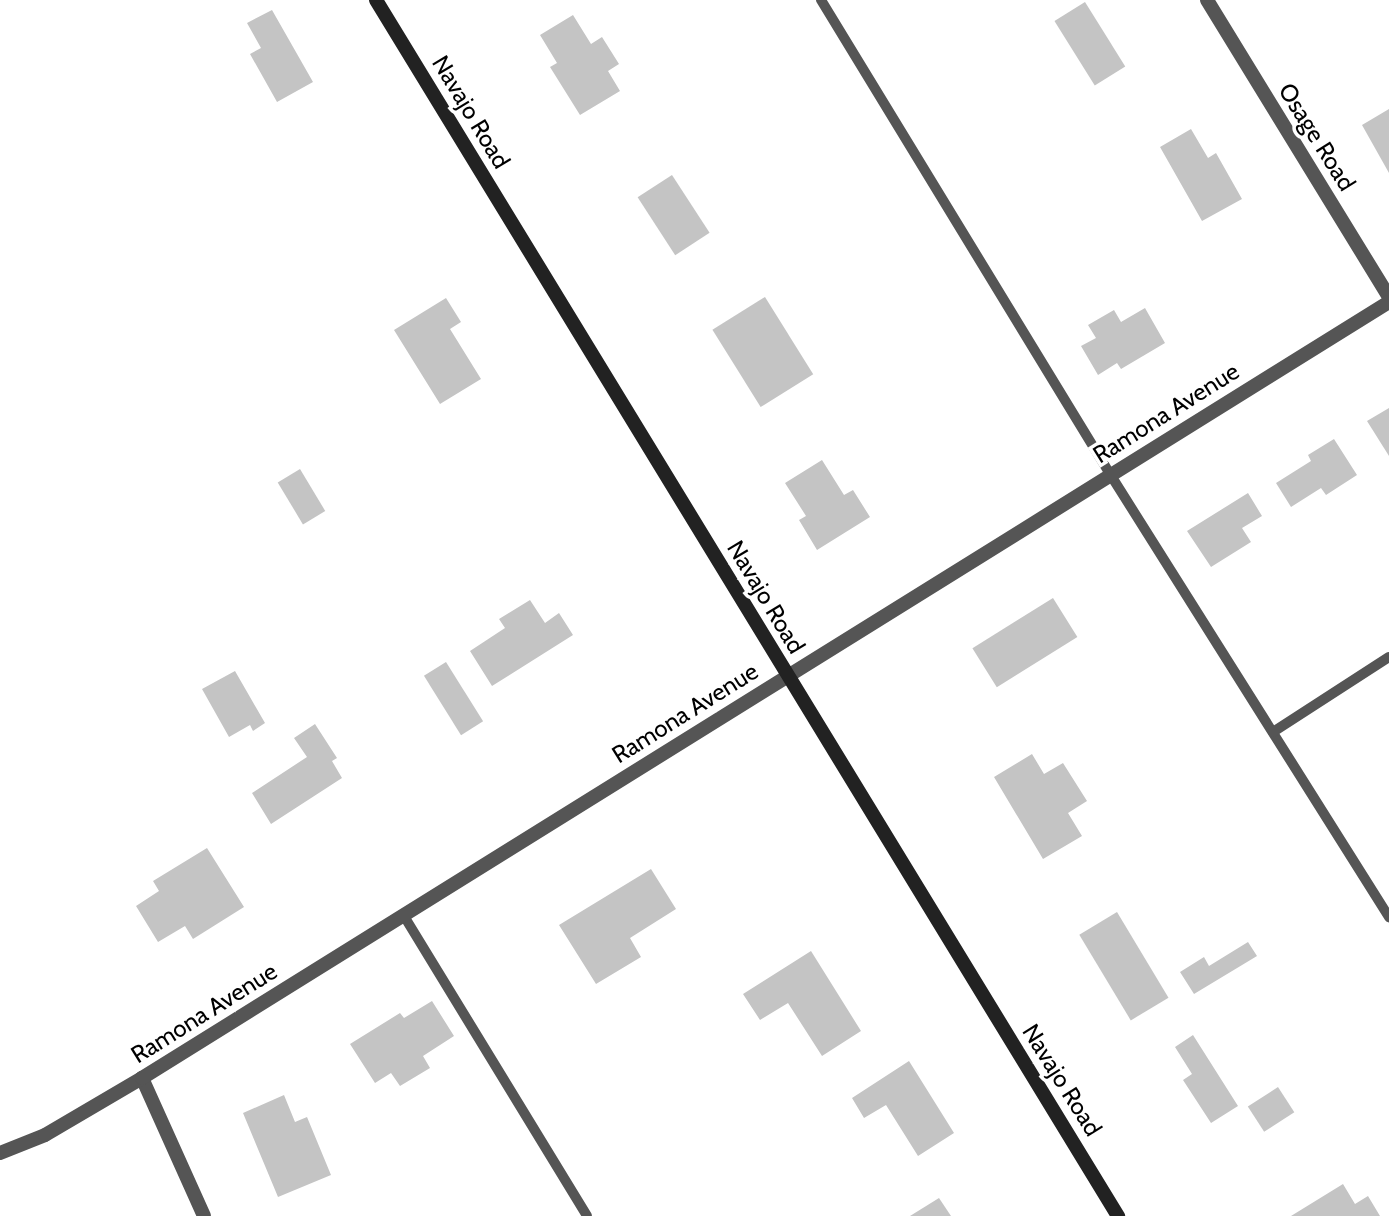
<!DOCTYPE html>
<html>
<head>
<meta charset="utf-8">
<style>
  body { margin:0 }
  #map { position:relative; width:1389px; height:1216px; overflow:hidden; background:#fff; font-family:Cabin,sans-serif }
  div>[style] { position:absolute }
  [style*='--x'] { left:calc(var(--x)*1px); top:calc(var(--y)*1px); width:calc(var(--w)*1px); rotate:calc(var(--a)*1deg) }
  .building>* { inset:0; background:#c4c4c4; transform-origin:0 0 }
  .service>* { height:10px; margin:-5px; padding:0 5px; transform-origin:5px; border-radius:5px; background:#555 }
  .minor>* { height:14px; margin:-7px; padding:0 7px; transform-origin:7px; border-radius:7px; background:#555 }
  .tertiary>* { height:14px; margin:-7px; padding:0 7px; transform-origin:7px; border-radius:7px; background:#555 }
  .secondary>* { height:14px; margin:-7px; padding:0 7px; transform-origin:7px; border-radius:7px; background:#222 }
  span { translate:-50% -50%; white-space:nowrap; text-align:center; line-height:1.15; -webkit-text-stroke:7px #fff; paint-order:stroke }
  .street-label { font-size:24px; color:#000 }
</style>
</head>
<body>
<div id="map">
  <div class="building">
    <div style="left:1085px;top:2px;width:76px;height:36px;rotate:58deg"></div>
    <div style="clip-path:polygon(272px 10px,313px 82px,277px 102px,250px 54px,261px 48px,247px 23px)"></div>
    <div style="clip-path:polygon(573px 15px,591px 44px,602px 37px,619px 64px,608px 71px,620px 91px,580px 115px,550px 67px,557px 63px,540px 35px)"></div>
    <div style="clip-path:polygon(1389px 109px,1389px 173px,1362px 125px)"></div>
    <div style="clip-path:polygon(1191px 129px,1208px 158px,1216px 153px,1242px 199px,1202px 221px,1160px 147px)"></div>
    <div style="left:672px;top:175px;width:69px;height:41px;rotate:57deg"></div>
    <div style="left:765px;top:297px;width:91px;height:62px;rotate:58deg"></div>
    <div style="clip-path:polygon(446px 298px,461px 322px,450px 329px,481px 379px,440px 404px,394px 330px)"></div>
    <div style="clip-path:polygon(1145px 308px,1165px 343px,1121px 369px,1117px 363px,1098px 375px,1081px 346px,1096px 338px,1088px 325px,1114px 310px,1121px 322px)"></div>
    <div style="clip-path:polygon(1389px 408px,1389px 456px,1367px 421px)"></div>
    <div style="clip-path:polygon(1334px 439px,1357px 475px,1326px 495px,1321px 488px,1291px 507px,1276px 483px,1311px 461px,1308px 455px)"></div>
    <div style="clip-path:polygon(822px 460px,844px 495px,853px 490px,870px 517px,817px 550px,799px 520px,806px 516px,785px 483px)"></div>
    <div style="left:300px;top:469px;width:49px;height:26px;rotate:59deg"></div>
    <div style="clip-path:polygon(1248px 493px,1262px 516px,1242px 528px,1251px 542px,1211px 567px,1187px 531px)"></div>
    <div style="left:1053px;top:598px;width:46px;height:95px;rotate:58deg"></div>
    <div style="clip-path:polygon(530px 600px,545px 623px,559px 613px,573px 635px,492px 686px,470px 651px,505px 628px,499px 619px)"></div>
    <div style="left:446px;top:662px;width:70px;height:26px;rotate:58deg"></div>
    <div style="clip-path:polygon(235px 671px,265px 723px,253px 731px,250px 725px,229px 737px,202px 689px)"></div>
    <div style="clip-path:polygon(315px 724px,337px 758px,332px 761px,342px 778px,271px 824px,252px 793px,307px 757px,294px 738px)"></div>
    <div style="clip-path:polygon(1032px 754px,1044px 774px,1063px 763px,1087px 801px,1068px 813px,1082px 836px,1043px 859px,994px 777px)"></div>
    <div style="clip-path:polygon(207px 848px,244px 907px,193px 939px,185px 926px,158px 942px,136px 906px,159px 891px,153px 881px)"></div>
    <div style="clip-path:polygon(651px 869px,676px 909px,630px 938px,641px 957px,596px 984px,559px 925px)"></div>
    <div style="left:1117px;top:912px;width:100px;height:44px;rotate:59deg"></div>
    <div style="clip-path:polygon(1248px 942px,1257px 956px,1194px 994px,1180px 972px,1204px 957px,1209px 966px)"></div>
    <div style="clip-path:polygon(811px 951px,861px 1031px,822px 1056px,788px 1003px,760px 1020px,743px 994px)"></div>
    <div style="clip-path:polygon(432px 1001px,454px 1036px,423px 1056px,430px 1068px,400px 1086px,391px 1073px,375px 1083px,350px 1044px,400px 1013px,404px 1018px)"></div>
    <div style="clip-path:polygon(1193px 1035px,1238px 1106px,1211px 1123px,1183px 1080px,1192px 1074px,1175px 1047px)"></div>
    <div style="clip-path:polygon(909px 1061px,954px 1133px,918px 1156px,886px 1105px,864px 1118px,852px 1098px)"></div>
    <div style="left:1278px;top:1087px;width:30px;height:36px;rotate:57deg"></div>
    <div style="clip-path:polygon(284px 1095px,295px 1122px,307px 1117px,331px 1175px,278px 1197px,243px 1113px)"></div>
    <div style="clip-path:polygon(1343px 1184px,1355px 1204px,1368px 1196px,1380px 1216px,1291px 1216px)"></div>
    <div style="clip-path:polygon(939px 1198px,951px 1216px,910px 1216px)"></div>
  </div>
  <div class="service">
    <div style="--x:821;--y:0;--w:555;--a:58.63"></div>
    <div style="--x:1110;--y:474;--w:524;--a:57.8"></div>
    <div style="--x:1273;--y:732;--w:138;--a:-32.9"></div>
    <div style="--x:404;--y:916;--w:351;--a:58.6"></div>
  </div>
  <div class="minor">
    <div style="--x:1207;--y:0;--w:348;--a:58.5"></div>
    <div style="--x:142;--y:1078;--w:151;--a:65.8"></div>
    <div style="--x:0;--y:1153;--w:48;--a:-21.8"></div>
    <div style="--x:45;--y:1135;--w:113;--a:-30.4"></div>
    <div style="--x:142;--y:1078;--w:761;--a:-31.89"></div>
  </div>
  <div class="tertiary">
    <div style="--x:788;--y:676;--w:708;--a:-31.89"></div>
  </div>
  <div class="secondary">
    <div style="--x:376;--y:0;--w:1425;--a:58.61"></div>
  </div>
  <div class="street-label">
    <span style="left:471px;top:112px;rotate:59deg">Navajo Road</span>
    <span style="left:1317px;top:137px;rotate:58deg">Osage Road</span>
    <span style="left:1166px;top:413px;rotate:-32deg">Ramona Avenue</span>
    <span style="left:766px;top:597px;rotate:59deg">Navajo Road</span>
    <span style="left:685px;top:713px;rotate:-32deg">Ramona Avenue</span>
    <span style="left:204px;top:1013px;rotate:-32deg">Ramona Avenue</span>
    <span style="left:1062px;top:1080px;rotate:58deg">Navajo Road</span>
  </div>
</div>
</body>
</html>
